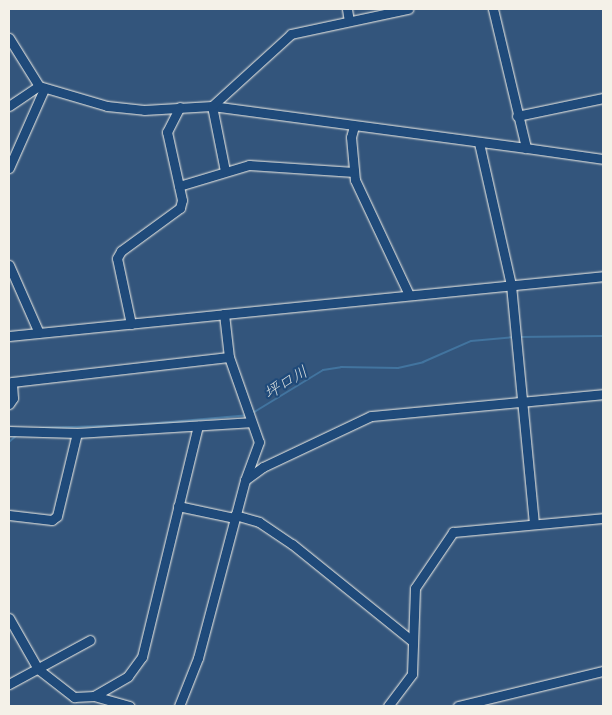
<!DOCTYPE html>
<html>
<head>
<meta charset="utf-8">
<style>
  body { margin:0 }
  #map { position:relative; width:612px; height:715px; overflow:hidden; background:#33557c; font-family:"Playpen Sans","Klee One",sans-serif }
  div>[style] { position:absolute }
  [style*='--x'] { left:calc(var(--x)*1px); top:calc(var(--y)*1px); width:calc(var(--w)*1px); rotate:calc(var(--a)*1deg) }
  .stream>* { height:2px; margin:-1px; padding:0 1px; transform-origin:1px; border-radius:1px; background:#42749f }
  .roads { filter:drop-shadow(0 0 1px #f4f1e8) drop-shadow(0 0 1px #f4f1e8) }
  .minor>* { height:9px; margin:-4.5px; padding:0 4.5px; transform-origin:4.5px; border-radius:4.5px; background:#1f4a7a }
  span { translate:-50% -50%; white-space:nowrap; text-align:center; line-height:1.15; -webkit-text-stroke:4.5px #1f4a7a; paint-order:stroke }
  .water-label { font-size:16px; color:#d9dedd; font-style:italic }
  .frame { position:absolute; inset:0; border:10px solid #f4f1e8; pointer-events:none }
</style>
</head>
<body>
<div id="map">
  <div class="stream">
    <div style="--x:518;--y:337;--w:85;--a:-0.7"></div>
    <div style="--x:251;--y:414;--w:84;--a:-31.4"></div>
    <div style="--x:323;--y:370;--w:18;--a:-9"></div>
    <div style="--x:341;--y:367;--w:57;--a:1"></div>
    <div style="--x:398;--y:368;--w:26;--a:-13"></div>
    <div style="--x:423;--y:362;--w:52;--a:-23.6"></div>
    <div style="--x:471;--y:341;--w:43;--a:-5.3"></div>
    <div style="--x:40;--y:428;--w:96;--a:-1.8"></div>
    <div style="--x:136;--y:425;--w:111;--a:-5.1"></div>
    <div style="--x:9;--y:442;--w:11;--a:-41"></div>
  </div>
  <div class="roads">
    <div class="minor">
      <div style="--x:347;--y:9;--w:12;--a:81"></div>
      <div style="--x:493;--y:9;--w:143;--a:76.6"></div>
      <div style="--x:526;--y:148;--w:78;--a:8.1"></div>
      <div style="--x:9;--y:38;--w:57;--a:58"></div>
      <div style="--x:39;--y:86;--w:71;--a:16.4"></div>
      <div style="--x:107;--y:106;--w:37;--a:6"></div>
      <div style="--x:144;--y:110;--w:68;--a:-3.4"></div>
      <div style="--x:212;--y:106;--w:317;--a:7.6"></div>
      <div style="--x:9;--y:106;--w:36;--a:-34"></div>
      <div style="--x:517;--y:116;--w:88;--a:-11.8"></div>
      <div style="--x:354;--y:126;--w:11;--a:105"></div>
      <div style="--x:351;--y:137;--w:43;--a:84.7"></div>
      <div style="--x:355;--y:180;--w:127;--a:64.8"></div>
      <div style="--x:479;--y:143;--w:146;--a:77.3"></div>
      <div style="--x:511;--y:285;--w:239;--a:84.5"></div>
      <div style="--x:9;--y:168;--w:86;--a:-66.1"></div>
      <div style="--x:225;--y:171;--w:66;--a:-101.3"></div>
      <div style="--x:212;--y:106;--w:107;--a:-42.3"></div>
      <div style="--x:291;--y:34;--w:120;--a:-12.1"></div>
      <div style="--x:179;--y:186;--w:73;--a:-16.7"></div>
      <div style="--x:249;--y:165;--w:105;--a:3.8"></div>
      <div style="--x:9;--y:265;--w:74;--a:66.2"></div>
      <div style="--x:224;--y:314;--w:381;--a:-5.7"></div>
      <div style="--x:131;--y:324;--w:67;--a:-102"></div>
      <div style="--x:117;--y:258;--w:8;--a:-60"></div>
      <div style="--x:121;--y:251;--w:73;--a:-36.1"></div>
      <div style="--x:180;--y:208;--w:8;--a:-76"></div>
      <div style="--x:182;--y:200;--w:70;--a:-102.4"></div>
      <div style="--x:167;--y:132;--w:28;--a:-63"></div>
      <div style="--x:9;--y:336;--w:216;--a:-5.8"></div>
      <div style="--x:224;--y:314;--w:43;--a:83.4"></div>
      <div style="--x:229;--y:357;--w:90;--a:70.6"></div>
      <div style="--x:259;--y:442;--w:40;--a:110.2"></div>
      <div style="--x:245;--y:480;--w:22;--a:-36"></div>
      <div style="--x:263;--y:467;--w:119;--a:-25.3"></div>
      <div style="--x:371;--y:416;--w:233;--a:-5.4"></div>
      <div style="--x:9;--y:404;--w:7;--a:-56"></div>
      <div style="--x:13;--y:398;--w:16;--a:-94"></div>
      <div style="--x:12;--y:382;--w:218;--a:-6.6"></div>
      <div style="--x:9;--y:431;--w:68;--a:1.7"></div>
      <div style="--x:77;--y:433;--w:173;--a:-3.6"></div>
      <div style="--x:178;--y:506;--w:57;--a:12.1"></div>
      <div style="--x:9;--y:515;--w:43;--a:6.6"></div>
      <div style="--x:52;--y:520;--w:6;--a:-39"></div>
      <div style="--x:57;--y:516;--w:85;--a:-76.5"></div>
      <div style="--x:235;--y:515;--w:25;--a:16"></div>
      <div style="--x:259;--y:522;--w:40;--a:34"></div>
      <div style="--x:292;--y:544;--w:154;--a:38.9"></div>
      <div style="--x:9;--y:618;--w:59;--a:60.4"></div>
      <div style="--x:38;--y:669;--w:46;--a:37.9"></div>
      <div style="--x:74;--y:697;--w:20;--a:-3"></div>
      <div style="--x:94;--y:696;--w:37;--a:16"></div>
      <div style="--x:9;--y:684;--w:92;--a:-28.5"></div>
      <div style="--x:94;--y:696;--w:39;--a:-30"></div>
      <div style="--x:128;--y:676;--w:24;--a:-54"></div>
      <div style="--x:142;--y:657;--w:238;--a:-76.4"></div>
      <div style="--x:179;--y:706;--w:52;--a:-68.4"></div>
      <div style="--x:198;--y:658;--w:184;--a:-75.2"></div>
      <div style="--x:388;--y:706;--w:40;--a:-53"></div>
      <div style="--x:412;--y:674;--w:86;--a:-88"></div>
      <div style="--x:415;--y:588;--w:68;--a:-55.8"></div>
      <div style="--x:453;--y:532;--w:151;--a:-5.3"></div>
      <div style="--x:458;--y:706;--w:149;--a:-13.6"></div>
    </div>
  </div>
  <div class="water-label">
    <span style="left:285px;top:381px;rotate:-31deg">坪口川</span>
  </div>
  <div class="frame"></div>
</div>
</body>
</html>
